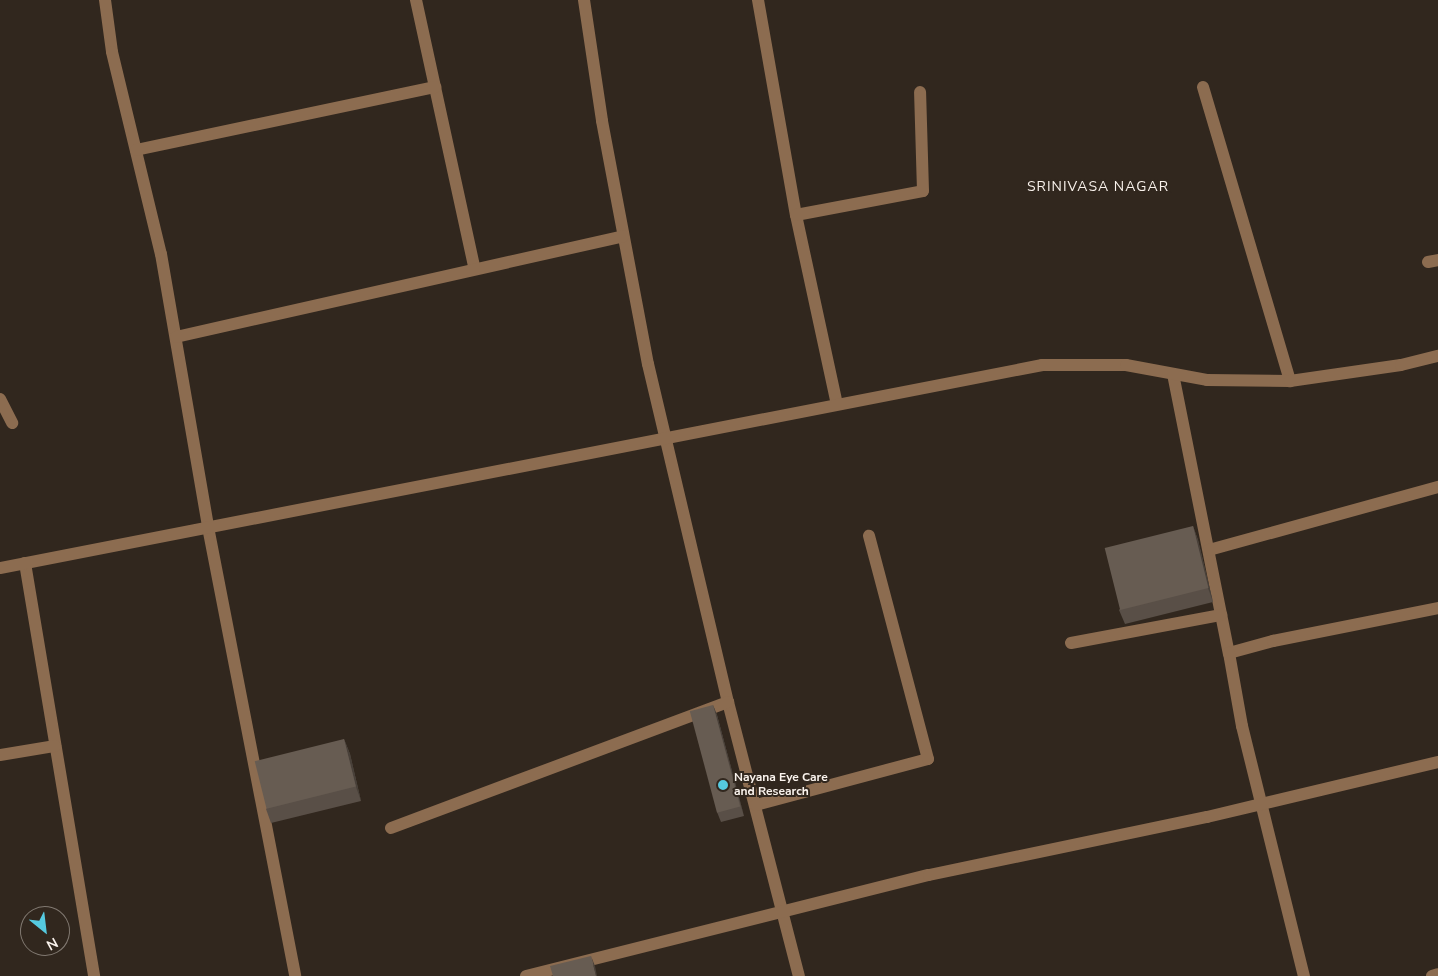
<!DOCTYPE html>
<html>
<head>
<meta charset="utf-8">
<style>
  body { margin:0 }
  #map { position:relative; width:1438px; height:976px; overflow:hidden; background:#31271e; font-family:"Nunito Sans",sans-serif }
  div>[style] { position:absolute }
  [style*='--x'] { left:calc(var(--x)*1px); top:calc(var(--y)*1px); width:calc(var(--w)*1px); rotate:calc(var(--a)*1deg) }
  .street>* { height:12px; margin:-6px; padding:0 6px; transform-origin:6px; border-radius:6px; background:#8c6c50 }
  .wall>* { inset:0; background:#594f47 }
  .shaded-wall>* { inset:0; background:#484039 }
  .building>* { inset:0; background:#675c52; transform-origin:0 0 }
  .dots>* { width:14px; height:14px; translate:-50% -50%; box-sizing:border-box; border:2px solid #31271e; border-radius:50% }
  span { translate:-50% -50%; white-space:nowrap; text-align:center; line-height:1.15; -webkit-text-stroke:4px #31271e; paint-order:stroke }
  .poi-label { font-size:12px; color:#faf3ed; font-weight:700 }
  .left { translate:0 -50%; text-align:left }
  .neighbourhood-label { font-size:14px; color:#faf3ed; letter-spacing:1px }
  .north { position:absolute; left:20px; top:906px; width:50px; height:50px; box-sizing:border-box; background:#31271e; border:1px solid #817971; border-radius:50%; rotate:151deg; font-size:14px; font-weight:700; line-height:20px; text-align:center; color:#faf3ed }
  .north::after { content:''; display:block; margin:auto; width:18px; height:22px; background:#55cae0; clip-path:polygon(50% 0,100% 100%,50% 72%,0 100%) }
</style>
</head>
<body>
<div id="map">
  <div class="street">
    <div style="--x:105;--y:0;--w:52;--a:82.3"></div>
    <div style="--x:112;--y:52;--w:208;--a:76.4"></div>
    <div style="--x:161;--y:254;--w:277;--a:80.2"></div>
    <div style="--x:208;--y:527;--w:457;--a:79"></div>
    <div style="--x:416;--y:0;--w:273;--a:77.7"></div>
    <div style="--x:584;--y:0;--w:122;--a:81.5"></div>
    <div style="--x:602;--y:121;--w:247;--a:79.3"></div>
    <div style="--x:648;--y:364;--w:347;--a:76.7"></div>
    <div style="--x:728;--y:702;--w:283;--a:75.5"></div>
    <div style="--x:758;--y:0;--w:218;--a:80"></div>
    <div style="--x:796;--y:215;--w:193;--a:77.8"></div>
    <div style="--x:1203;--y:87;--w:307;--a:73.5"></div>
    <div style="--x:136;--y:150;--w:306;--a:-11.9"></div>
    <div style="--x:796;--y:215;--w:129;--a:-10.7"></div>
    <div style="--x:923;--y:191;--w:99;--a:-91.7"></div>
    <div style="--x:1428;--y:262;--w:10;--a:-11"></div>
    <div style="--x:176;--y:337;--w:458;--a:-12.7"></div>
    <div style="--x:1173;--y:374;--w:285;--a:78.7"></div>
    <div style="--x:1229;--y:653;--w:46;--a:-15.3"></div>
    <div style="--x:1273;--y:641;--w:168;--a:-11.3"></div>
    <div style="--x:0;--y:399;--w:27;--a:63"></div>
    <div style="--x:1209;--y:550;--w:238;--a:-15.4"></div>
    <div style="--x:25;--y:563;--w:419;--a:80.5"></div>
    <div style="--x:0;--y:568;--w:1062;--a:-11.02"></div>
    <div style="--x:1042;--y:365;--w:84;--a:0"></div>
    <div style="--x:1126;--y:365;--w:82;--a:10.5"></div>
    <div style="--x:1207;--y:380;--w:83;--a:0.7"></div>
    <div style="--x:1290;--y:381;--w:112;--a:-8.2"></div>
    <div style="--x:1401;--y:365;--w:38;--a:-14"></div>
    <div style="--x:1071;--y:643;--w:153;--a:-10.6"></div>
    <div style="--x:1229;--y:653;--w:74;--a:79.9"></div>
    <div style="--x:1242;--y:726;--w:258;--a:76.1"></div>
    <div style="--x:0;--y:755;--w:56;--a:-9.3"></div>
    <div style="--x:756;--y:805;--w:178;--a:-15"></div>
    <div style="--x:928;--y:759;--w:231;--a:-104.8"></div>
    <div style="--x:391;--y:828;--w:360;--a:-20.5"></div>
    <div style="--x:526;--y:976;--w:415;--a:-14.1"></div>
    <div style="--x:929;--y:875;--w:284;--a:-11.8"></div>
    <div style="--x:1207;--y:817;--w:237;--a:-13.4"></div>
    <div style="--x:1432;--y:976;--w:6;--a:-18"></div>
  </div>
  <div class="wall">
    <div style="clip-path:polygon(1193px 526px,1198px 540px,1213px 602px,1125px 624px,1119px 610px)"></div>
    <div style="clip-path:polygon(713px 705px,717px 715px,744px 816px,721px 822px,717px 812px)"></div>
    <div style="clip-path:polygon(344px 739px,350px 754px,361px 801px,271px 823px,266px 809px)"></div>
  </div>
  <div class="shaded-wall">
    <div style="clip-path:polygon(1193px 526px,1198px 540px,1213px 602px,1208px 588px)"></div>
    <div style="clip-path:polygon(713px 705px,717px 715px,744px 816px,741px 806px)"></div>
    <div style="clip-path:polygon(344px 739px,350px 754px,361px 801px,356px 787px)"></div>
    <div style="clip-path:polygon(591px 956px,595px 966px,597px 976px,596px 976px)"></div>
  </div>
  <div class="building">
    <div style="left:1193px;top:526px;width:64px;height:91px;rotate:76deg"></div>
    <div style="left:713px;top:705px;width:105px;height:24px;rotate:75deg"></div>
    <div style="left:344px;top:739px;width:49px;height:92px;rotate:76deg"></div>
    <div style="clip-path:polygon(591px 956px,596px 976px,553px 976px,550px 966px)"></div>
  </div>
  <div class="dots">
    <div style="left:723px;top:785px;background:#55cae0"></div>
  </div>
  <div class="poi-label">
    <span class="left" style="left:734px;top:785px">Nayana Eye Care<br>and Research</span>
  </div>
  <div class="neighbourhood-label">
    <span style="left:1098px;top:187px">SRINIVASA NAGAR</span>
  </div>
  <div class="north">N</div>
</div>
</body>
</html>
